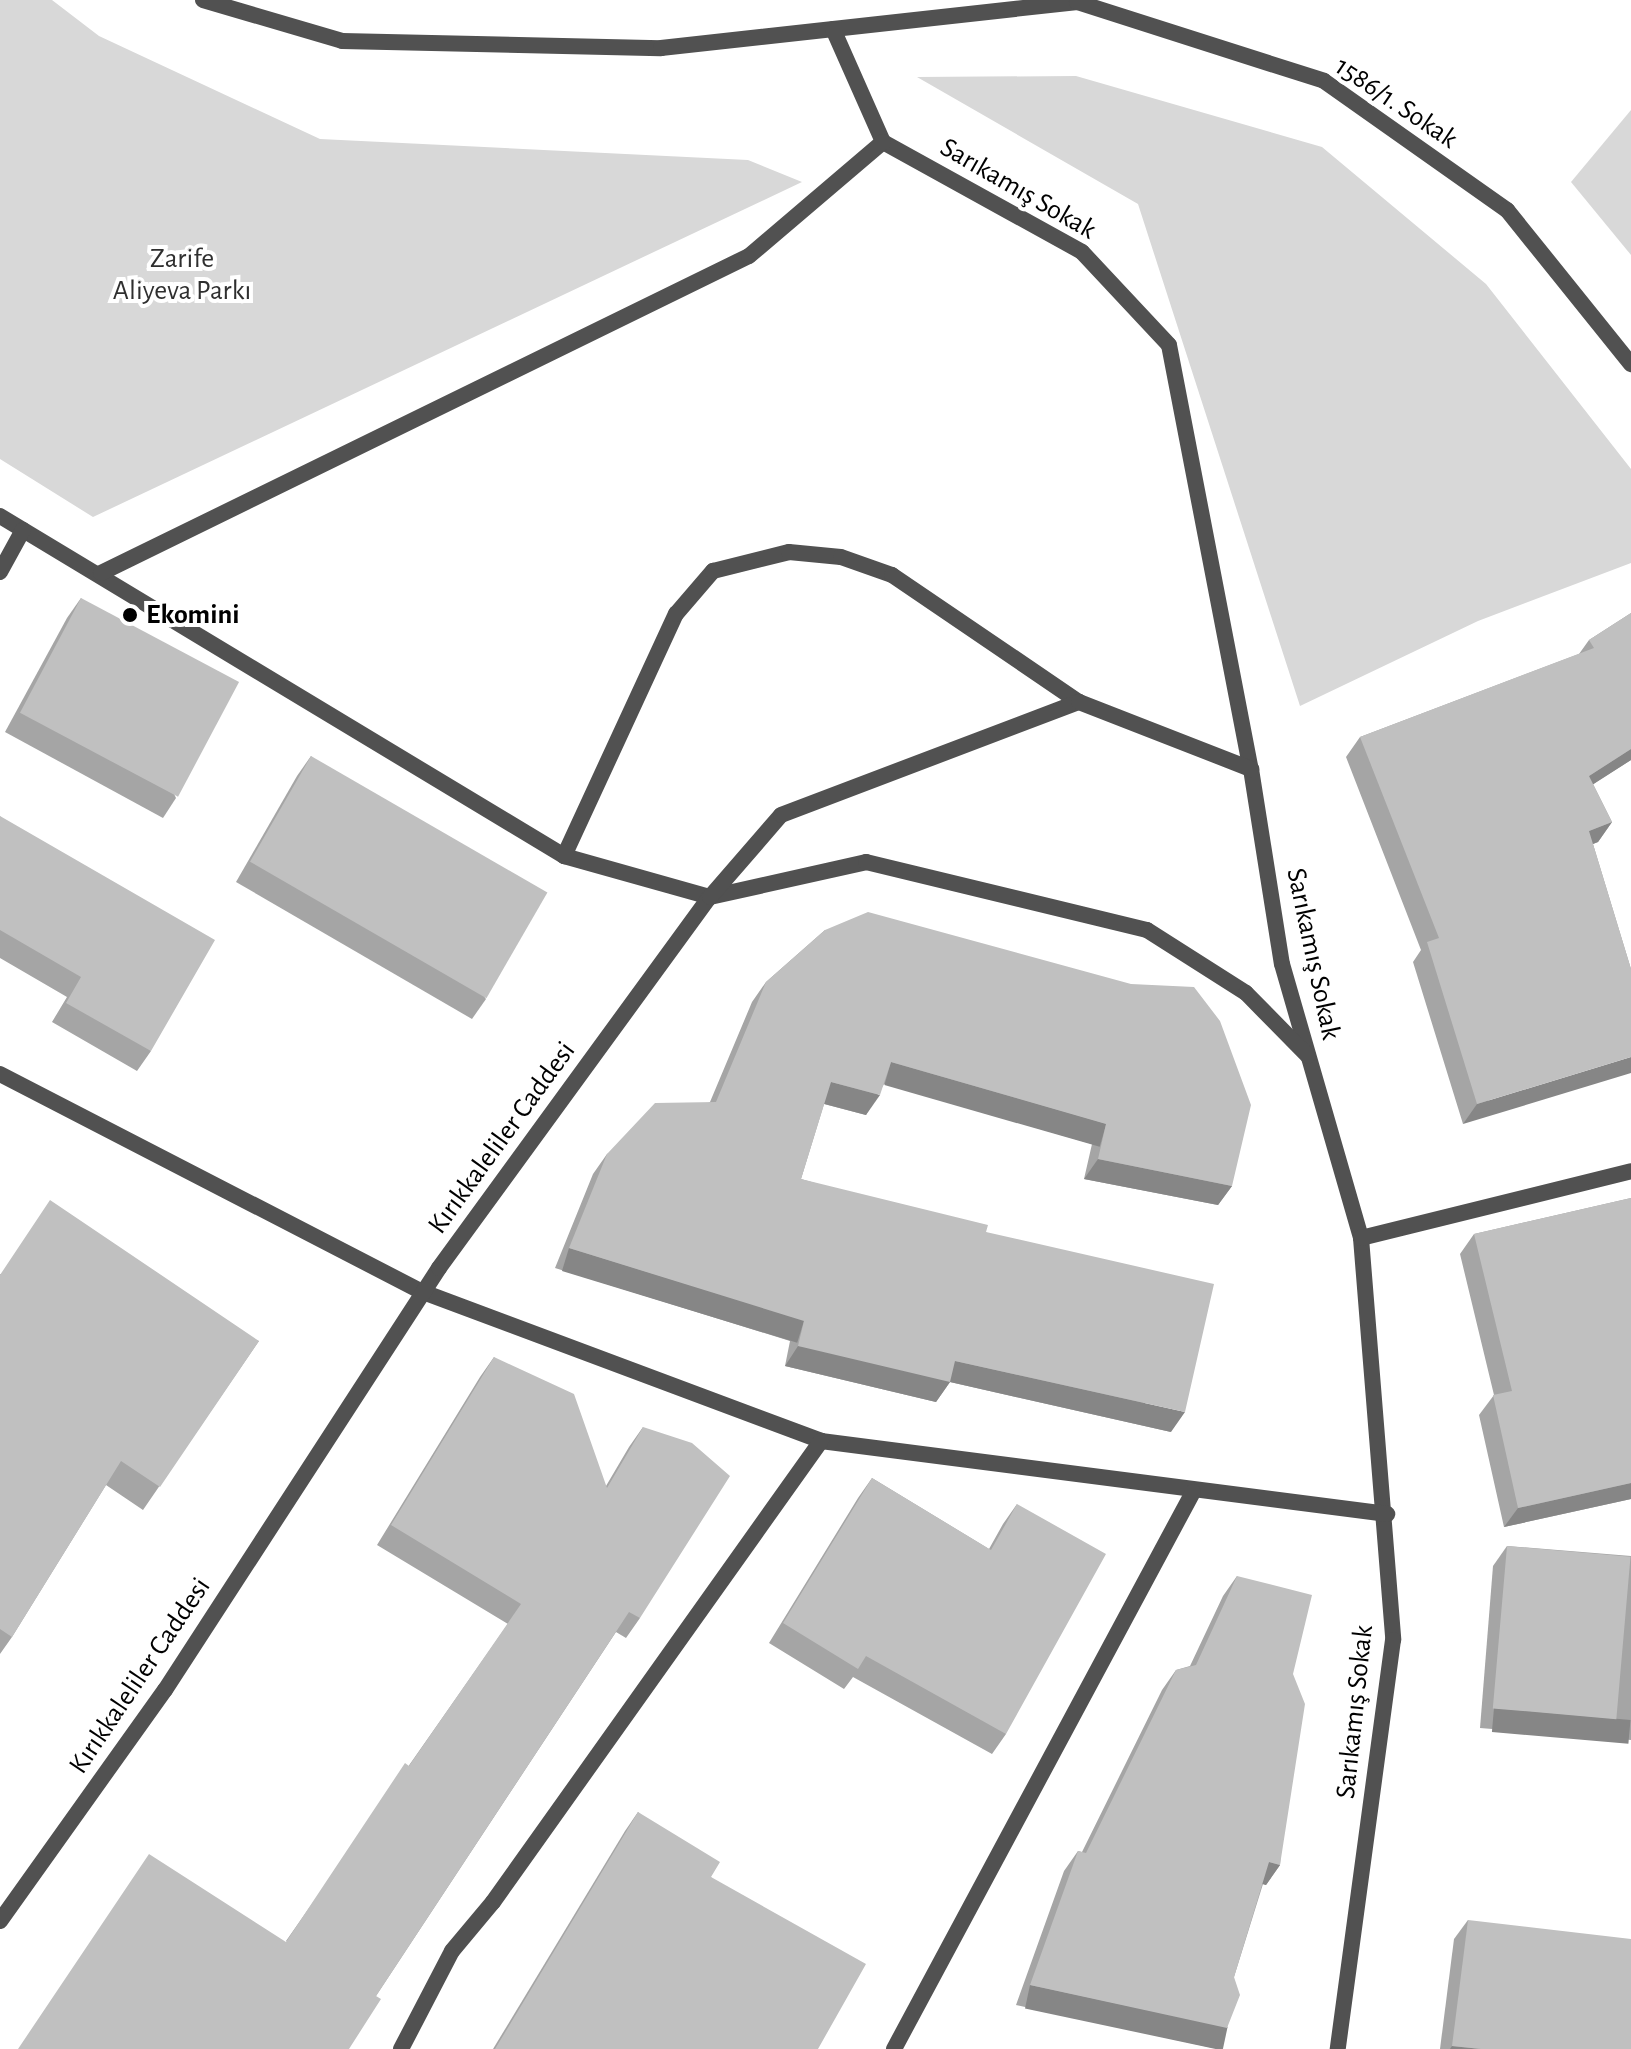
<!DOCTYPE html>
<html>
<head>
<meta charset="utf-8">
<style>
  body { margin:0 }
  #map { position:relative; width:1631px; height:2049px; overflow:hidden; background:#fff; font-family:"Alegreya Sans",sans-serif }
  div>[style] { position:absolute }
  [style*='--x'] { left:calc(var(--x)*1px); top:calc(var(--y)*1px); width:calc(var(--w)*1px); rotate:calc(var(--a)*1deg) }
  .green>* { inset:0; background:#d8d8d8 }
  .minor>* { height:16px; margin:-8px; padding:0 8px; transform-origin:8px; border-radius:8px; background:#515151 }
  .wall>* { inset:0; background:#a5a5a5 }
  .shaded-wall>* { inset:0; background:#868686; transform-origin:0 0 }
  .building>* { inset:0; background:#c0c0c0; transform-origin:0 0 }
  .dots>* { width:22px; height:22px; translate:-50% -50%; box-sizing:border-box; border:4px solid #fff; border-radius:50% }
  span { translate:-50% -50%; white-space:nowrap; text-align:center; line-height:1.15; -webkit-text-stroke:8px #fff; paint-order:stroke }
  .street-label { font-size:28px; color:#000 }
  .park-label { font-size:28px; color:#2f2f2f }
  .poi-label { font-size:28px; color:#000; font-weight:700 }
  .left { translate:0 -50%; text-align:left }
</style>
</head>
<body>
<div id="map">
  <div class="green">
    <div style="clip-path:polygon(0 0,52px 0,99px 36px,320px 139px,748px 160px,802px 182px,93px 517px,0 459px)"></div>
    <div style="clip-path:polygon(1076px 76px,1322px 147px,1486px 284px,1631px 469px,1631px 563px,1478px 621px,1300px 706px,1138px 204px,917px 77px)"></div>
    <div style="clip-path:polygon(1631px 110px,1631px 255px,1571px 182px)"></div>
  </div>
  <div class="minor">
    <div style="--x:203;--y:0;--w:145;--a:16.4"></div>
    <div style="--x:342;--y:41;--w:319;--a:1.3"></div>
    <div style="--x:661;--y:48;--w:419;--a:-6.3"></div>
    <div style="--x:1077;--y:2;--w:259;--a:17.7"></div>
    <div style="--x:1324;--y:81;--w:224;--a:35.2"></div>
    <div style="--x:1507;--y:210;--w:198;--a:51.2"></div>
    <div style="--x:833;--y:29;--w:124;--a:66.1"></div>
    <div style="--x:883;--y:142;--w:227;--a:28.9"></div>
    <div style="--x:1082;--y:252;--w:127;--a:46.9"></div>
    <div style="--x:1169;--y:345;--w:432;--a:79.1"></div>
    <div style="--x:1251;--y:769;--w:197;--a:81"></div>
    <div style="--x:1282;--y:964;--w:285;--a:73.9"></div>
    <div style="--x:1361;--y:1238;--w:403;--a:85.4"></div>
    <div style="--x:1393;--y:1640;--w:413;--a:97.7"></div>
    <div style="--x:0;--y:516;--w:659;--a:31.08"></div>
    <div style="--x:564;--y:856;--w:152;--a:15.7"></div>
    <div style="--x:710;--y:897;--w:160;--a:-12.6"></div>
    <div style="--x:866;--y:862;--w:289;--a:13.6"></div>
    <div style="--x:1147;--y:930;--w:117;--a:32.5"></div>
    <div style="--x:1246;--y:993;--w:88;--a:45.5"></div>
    <div style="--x:0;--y:572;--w:48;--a:-61.3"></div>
    <div style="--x:101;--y:573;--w:721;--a:-26.07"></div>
    <div style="--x:749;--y:256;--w:176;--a:-40.4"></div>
    <div style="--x:564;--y:856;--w:267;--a:-65.2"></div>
    <div style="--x:676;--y:614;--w:57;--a:-49.3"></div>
    <div style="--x:713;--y:571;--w:78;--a:-14"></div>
    <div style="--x:789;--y:552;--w:52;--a:5.5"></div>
    <div style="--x:841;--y:557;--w:54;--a:19.4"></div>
    <div style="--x:892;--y:575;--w:226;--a:34.2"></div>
    <div style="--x:0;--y:1074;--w:476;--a:27.3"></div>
    <div style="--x:423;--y:1292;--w:425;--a:20.5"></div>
    <div style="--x:821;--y:1441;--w:571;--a:7.35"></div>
    <div style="--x:1361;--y:1238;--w:278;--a:-13.9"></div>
    <div style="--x:0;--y:1921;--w:284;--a:-54.5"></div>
    <div style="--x:165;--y:1690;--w:503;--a:-57"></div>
    <div style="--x:439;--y:1268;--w:459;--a:-53.9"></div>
    <div style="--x:710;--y:897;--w:108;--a:-49.1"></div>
    <div style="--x:781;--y:815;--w:319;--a:-20.8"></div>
    <div style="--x:1079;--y:702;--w:185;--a:21.3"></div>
    <div style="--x:401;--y:2049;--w:110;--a:-62.5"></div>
    <div style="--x:452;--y:1951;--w:64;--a:-50.1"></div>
    <div style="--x:493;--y:1902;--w:566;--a:-54.57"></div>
    <div style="--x:894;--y:2049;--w:632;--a:-61.77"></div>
  </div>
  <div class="wall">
    <div style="clip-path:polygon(81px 598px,176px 798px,163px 818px,5px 732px,67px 618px)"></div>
    <div style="clip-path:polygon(1631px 613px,1631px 760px,1593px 784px,1612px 822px,1598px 842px,1593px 844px,1631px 969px,1463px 1124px,1413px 962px,1421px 950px,1346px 757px,1360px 737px,1579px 654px,1589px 640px)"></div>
    <div style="clip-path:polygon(311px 756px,486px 999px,472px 1019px,236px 882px,297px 776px)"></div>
    <div style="clip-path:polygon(0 816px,151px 1051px,137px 1071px,52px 1022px,67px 997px,0 958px)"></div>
    <div style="clip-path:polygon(825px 930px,1232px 1186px,1218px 1205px,1084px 1179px,1092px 1144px,884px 1084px,866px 1115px,824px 1104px,801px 1179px,986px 1232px,1171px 1432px,950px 1382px,936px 1402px,785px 1366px,790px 1341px,555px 1268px,593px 1174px,607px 1154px,710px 1102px,752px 1002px,766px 982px)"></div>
    <div style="clip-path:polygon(1631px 1198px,1631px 1499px,1504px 1527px,1479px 1415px,1494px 1395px,1460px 1254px,1474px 1234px)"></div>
    <div style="clip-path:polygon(0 1274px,259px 1341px,143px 1510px,106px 1485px,12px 1637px,0 1654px)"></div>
    <div style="clip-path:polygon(494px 1357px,606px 1486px,629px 1447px,643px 1427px,640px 1618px,626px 1638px,616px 1632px,376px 1996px,286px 1941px,508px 1624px,377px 1545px,480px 1377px)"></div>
    <div style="clip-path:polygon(872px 1478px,989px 1549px,1003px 1524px,1017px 1504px,1006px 1734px,992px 1754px,853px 1677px,844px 1689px,769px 1643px,858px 1498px)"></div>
    <div style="clip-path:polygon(1507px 1546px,1631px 1556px,1631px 1740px,1480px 1728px,1493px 1566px)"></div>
    <div style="clip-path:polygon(1237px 1576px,1293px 1674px,1280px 1865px,1266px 1885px,1263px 1884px,1234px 1977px,1227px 2028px,1213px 2048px,1016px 2005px,1064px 1871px,1078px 1851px,1082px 1852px,1162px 1690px,1176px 1670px,1190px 1666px,1223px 1596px)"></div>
    <div style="clip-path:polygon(638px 1812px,711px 1877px,818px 2049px,493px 2049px,625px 1831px)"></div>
    <div style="clip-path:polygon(1468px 1920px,1631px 2049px,1440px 2049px,1454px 1939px)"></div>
  </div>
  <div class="shaded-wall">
    <div style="clip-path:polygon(1631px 749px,1631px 760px,1575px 796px,1589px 776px)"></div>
    <div style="clip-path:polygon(1612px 822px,1598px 842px,1575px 851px,1589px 831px)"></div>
    <div style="clip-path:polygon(1631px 1057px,1631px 1073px,1463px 1124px,1477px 1104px)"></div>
    <div style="left:891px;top:1062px;width:224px;height:24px;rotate:16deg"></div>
    <div style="clip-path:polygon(831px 1082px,880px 1095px,866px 1115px,817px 1102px)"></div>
    <div style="clip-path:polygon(1098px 1159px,1232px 1186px,1218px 1205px,1084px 1179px)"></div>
    <div style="left:569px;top:1248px;width:246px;height:24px;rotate:17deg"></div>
    <div style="clip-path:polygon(798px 1346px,955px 1361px,1185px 1412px,1171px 1432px,950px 1382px,936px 1402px,785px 1366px)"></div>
    <div style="clip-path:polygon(1631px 1483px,1631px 1499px,1504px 1527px,1518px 1508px)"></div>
    <div style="left:1494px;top:1708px;width:137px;height:24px;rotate:5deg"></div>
    <div style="clip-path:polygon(1269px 1862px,1280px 1865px,1266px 1885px,1255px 1882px)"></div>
    <div style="left:1030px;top:1985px;width:202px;height:24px;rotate:12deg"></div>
    <div style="clip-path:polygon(1452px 2046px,1481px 2049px,1450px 2049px)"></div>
  </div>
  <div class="building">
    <div style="left:81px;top:598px;width:179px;height:130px;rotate:28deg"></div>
    <div style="clip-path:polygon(1631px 613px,1631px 749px,1589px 776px,1612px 822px,1589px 831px,1631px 969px,1631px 1057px,1477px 1104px,1427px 942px,1439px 938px,1360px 737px,1594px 648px,1589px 640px)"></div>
    <div style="left:311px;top:756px;width:273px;height:122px;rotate:30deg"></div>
    <div style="clip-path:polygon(0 816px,215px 940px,151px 1051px,66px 1003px,81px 977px,0 930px)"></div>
    <div style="clip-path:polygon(868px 912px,1131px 984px,1194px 987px,1220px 1021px,1251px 1105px,1232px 1186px,1098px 1159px,1106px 1124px,891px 1062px,880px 1095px,831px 1082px,801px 1179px,988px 1225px,986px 1232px,1214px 1284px,1185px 1412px,955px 1361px,950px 1382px,798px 1346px,804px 1321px,569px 1248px,607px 1154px,655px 1103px,716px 1102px,766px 982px,825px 930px)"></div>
    <div style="clip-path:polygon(1631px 1198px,1631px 1483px,1518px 1508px,1493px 1395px,1512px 1391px,1474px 1234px)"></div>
    <div style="clip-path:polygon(50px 1200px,259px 1341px,160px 1487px,121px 1461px,12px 1637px,0 1629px,0 1275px)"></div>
    <div style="clip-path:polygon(494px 1357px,574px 1394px,607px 1488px,643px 1427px,692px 1443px,730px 1476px,640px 1618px,629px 1612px,376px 1996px,381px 1999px,349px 2049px,18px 2049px,149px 1854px,286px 1942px,405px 1763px,409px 1766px,521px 1604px,391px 1525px)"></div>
    <div style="clip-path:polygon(872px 1478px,991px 1550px,1017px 1504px,1106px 1554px,1006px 1734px,866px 1656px,858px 1669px,783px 1623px)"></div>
    <div style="left:1507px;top:1546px;width:124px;height:163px;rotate:5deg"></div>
    <div style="clip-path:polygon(1237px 1576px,1312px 1595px,1293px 1674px,1305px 1704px,1280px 1865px,1269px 1862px,1234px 1977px,1240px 1995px,1227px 2028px,1030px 1985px,1078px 1851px,1086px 1853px,1176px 1670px,1196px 1665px)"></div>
    <div style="clip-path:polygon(638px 1812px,720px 1862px,711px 1877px,866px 1964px,818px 2049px,495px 2049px)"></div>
    <div style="clip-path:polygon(1468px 1920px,1631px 1939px,1631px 2049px,1481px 2049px,1452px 2046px)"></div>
  </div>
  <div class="dots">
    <div style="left:130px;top:615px;background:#000"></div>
  </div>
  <div class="street-label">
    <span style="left:1396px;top:103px;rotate:34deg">1586/1. Sokak</span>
    <span style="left:1018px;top:189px;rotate:30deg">Sarıkamış Sokak</span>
    <span style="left:1313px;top:954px;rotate:78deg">Sarıkamış Sokak</span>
    <span style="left:502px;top:1138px;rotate:-54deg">Kırıkkaleliler Caddesi</span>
    <span style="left:140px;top:1676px;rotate:-56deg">Kırıkkaleliler Caddesi</span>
    <span style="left:1355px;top:1712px;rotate:-84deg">Sarıkamış Sokak</span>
  </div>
  <div class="park-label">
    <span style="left:182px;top:275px">Zarife<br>Aliyeva Parkı</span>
  </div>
  <div class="poi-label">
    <span class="left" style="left:146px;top:615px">Ekomini</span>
  </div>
</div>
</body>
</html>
